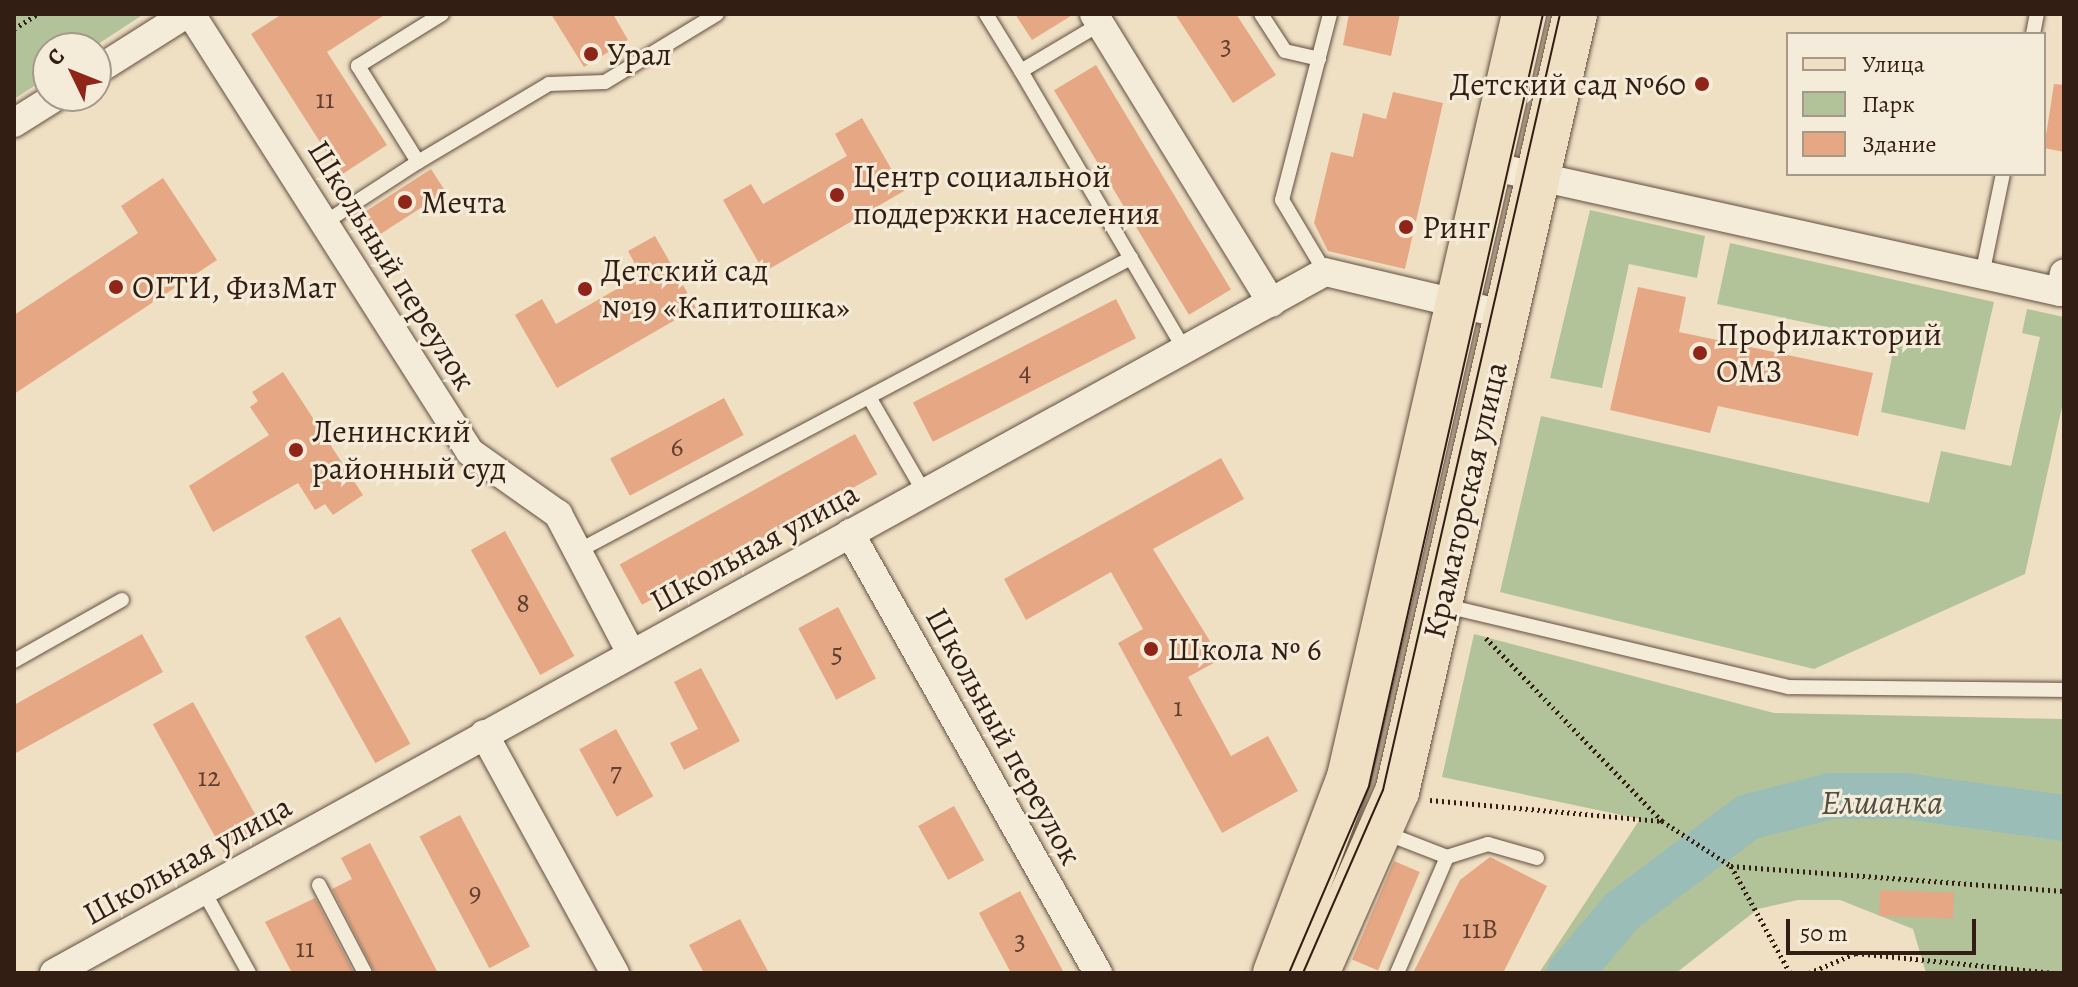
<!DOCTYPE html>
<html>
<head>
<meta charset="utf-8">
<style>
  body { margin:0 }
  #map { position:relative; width:2078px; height:987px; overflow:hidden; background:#efe0c4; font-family:Alegreya,serif }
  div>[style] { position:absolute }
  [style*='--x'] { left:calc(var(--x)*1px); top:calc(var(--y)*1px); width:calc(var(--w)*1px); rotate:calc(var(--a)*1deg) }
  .green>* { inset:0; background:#b3c399 }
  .river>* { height:46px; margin:-23px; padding:0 23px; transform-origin:23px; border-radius:23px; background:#9abdb7 }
  .building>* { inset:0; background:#e6a784; transform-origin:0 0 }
  .path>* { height:5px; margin-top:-2.5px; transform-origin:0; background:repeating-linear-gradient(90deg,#331e14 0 2px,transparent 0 6px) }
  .roads { filter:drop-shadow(0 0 2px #624e40) drop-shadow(0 0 2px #624e40) }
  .service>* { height:14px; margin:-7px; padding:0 7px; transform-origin:7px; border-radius:7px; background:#f5ebd9 }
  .minor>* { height:28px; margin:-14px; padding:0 14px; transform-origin:14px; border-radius:14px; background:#f5ebd9 }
  .primary>* { height:44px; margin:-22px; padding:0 22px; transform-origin:22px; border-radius:22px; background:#efe0c4 }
  .tram>* { height:2px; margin:-1px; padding:0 1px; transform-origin:1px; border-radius:1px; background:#331e14 }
  .dots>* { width:22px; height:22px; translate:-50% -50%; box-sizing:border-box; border:4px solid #f5ebd9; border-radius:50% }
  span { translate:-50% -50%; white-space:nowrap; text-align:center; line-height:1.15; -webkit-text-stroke:6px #f5ebd9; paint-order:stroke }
  .number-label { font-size:28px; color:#604030 }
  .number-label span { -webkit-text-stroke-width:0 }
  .poi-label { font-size:32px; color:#331e14 }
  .left { translate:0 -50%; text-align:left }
  .right { translate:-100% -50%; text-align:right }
  .street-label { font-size:32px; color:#331e14 }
  .water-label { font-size:34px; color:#524e45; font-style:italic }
  .frame { position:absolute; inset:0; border:16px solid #331e14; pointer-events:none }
  .legend { position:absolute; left:1786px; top:32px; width:260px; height:144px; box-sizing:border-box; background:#f5ebd9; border:2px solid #a7998a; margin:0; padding:10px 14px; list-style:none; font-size:24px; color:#331e14 }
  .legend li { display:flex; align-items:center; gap:16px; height:40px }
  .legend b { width:40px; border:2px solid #a7998a }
  .north { position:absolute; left:32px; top:32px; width:80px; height:80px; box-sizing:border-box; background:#f5ebd9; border:2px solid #a7998a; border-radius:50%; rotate:313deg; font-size:22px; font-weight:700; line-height:32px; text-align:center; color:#331e14 }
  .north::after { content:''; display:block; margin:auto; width:28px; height:36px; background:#8f2418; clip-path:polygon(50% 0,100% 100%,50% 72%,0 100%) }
  .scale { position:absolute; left:1786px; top:919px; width:190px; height:36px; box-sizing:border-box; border:4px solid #331e14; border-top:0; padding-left:10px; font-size:24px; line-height:28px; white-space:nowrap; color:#331e14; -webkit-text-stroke:6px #f5ebd9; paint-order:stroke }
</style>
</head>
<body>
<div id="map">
  <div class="green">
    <div style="clip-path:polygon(14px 14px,144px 14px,92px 48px,48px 48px,48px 77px,14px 99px)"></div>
    <div style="clip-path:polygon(1590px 210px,1705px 236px,1697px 278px,1629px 264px,1602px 388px,1550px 378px)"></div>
    <div style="clip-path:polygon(1730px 243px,1994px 302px,1965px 430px,1881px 412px,1895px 341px,1717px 304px)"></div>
    <div style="clip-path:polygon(2027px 309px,2064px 317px,2064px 398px,2025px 574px,1814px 669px,1500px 592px,1541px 416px,1929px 503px,1941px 451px,2011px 466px,2040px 337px,2022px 333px)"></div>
    <div style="clip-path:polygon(1474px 634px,1774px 713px,2064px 719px,2064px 973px,1926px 973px,1913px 929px,1840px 900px,1798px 900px,1758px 909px,1676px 973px,1539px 973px,1640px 819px,1442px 777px)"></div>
  </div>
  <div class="river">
    <div style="--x:1570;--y:973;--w:81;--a:-50"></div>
    <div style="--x:1622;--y:911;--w:157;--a:-36.7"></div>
    <div style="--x:1748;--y:817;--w:86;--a:-14.2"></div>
    <div style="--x:1831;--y:796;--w:74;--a:0"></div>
    <div style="--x:1905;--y:796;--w:161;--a:7.9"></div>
  </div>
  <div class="building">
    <div style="clip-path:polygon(282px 14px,386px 14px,327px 52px,387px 145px,341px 175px,251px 34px)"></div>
    <div style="clip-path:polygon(551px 14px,613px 14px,628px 40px,584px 67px)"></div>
    <div style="clip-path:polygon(1015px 14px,1074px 14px,1032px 40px)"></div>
    <div style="clip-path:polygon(1175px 14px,1236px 14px,1276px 75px,1233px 103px)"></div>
    <div style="clip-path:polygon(1349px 14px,1400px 14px,1391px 56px,1343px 45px)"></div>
    <div style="left:1096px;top:65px;width:262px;height:49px;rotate:59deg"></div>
    <div style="clip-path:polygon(2054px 84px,2064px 85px,2064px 152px,2044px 148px)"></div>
    <div style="clip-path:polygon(1393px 92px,1443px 103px,1405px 269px,1328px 251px,1314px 223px,1331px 152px,1353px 157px,1363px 113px,1386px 119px)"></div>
    <div style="clip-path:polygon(862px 118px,904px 191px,764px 272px,723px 200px,751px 184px,763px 204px,847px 156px,835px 134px)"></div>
    <div style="left:431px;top:169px;width:27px;height:80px;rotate:57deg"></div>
    <div style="clip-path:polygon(163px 178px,217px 260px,14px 394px,14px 315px,138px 233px,121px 206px)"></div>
    <div style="clip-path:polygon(655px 236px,696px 308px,557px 388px,515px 315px,542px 299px,556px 324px,641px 275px,628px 251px)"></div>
    <div style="clip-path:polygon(1638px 287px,1686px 297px,1679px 332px,1873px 373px,1858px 436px,1718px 406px,1710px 433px,1610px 410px)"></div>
    <div style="left:1116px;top:299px;width:44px;height:228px;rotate:63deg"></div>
    <div style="clip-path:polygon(283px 372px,363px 495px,333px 515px,325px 504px,315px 510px,298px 483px,213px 532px,189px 486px,269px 435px,250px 407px,258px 401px,252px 392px)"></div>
    <div style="left:724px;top:398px;width:42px;height:129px;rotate:62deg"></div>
    <div style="left:855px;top:434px;width:46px;height:269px;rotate:61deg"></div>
    <div style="clip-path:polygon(1221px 458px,1244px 499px,1153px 549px,1221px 659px,1188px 677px,1231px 756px,1268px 736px,1298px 791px,1222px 833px,1118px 643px,1143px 629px,1111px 572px,1026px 620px,1004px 579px)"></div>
    <div style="left:505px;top:531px;width:143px;height:39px;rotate:61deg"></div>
    <div style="left:838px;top:607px;width:81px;height:45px;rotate:62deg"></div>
    <div style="left:340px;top:617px;width:145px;height:40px;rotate:61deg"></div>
    <div style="clip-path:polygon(142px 634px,163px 672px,14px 754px,14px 705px)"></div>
    <div style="clip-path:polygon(701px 668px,740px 741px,684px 770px,670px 743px,698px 729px,674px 682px)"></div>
    <div style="left:193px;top:702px;width:146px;height:46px;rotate:61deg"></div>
    <div style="left:616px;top:729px;width:77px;height:42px;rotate:61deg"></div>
    <div style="left:954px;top:806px;width:62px;height:41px;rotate:61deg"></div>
    <div style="left:460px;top:815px;width:149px;height:46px;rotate:62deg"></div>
    <div style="clip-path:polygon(370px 843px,438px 973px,375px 973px,332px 889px,352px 879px,341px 858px)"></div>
    <div style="clip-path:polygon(1490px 857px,1547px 886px,1503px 973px,1413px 973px,1460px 880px)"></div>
    <div style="left:1394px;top:861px;width:28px;height:107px;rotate:23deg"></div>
    <div style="left:1880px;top:890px;width:74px;height:26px;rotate:2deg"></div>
    <div style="clip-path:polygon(1020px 891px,1064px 973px,1011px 973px,979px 913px)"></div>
    <div style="clip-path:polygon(315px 898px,354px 973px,292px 973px,265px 922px)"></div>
    <div style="clip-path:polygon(740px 919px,769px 973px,704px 973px,689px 945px)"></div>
  </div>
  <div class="path">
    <div style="--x:14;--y:29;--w:27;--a:-33"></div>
    <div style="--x:1430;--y:800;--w:233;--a:5.2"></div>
    <div style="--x:1662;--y:821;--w:257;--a:-133.9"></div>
    <div style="--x:1662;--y:821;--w:82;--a:33.1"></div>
    <div style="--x:1731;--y:866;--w:122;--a:61.1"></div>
    <div style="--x:1731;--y:866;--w:334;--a:4.3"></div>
    <div style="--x:1809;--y:973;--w:51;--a:-23.1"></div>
    <div style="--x:1856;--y:953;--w:199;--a:5.8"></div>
  </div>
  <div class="roads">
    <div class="service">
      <div style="--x:442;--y:14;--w:99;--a:148.2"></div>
      <div style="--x:358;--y:66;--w:113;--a:58"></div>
      <div style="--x:418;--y:162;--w:152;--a:-30.8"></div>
      <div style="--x:549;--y:84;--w:56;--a:-2"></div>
      <div style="--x:605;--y:82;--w:131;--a:-31.3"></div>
      <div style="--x:986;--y:14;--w:67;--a:58.4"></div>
      <div style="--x:1261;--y:14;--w:44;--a:57"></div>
      <div style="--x:1285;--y:51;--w:35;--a:13"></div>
      <div style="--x:1100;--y:24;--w:92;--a:149.3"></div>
      <div style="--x:1021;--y:71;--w:324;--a:59.6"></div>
      <div style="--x:2033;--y:34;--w:20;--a:-79"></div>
      <div style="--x:324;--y:223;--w:112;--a:-33"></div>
      <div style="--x:1325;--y:272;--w:84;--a:-120.8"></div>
      <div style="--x:1282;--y:200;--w:192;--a:-75.5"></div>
      <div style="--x:1982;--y:275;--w:103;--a:-78.3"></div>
      <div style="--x:869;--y:397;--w:110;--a:59.9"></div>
      <div style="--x:578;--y:551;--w:626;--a:-27.92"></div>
      <div style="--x:1446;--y:606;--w:352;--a:13.3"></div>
      <div style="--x:1789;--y:687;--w:275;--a:0.6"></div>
      <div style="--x:14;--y:661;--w:124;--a:-29.5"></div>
      <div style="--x:1383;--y:832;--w:69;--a:21.3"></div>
      <div style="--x:1447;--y:857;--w:126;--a:113.3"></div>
      <div style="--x:1447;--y:857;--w:43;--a:-17.6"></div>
      <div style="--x:1488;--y:844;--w:51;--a:15.9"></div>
      <div style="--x:319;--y:885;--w:99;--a:62.4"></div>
      <div style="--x:203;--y:890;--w:95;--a:61"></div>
    </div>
    <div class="minor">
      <div style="--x:191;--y:14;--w:519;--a:57.5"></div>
      <div style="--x:470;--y:452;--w:108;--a:35.2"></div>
      <div style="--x:558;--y:514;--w:157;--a:62.3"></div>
      <div style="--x:1094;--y:14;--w:339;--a:58.4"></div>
      <div style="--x:96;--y:71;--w:107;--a:-32.3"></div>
      <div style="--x:14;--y:123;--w:51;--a:-32.1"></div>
      <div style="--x:1490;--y:166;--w:584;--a:12.46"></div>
      <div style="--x:2060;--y:292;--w:19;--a:-78"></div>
      <div style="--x:850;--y:533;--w:505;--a:60.59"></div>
      <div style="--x:484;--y:734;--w:273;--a:61.3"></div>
      <div style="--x:54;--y:973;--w:1451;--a:-28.88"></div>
      <div style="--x:1325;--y:272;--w:187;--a:13.3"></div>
    </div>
    <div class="primary">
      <div style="--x:1275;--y:973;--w:210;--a:-69.3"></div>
      <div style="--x:1349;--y:777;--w:783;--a:-77.08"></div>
      <div style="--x:1317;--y:973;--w:198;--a:-66.2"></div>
      <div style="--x:1397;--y:792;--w:798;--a:-77.11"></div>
    </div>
  </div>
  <div class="tram">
    <div style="--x:1289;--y:973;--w:203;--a:-66.8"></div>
    <div style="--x:1369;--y:786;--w:791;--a:-77.3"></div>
    <div style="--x:1303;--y:973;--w:200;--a:-66.4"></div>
    <div style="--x:1383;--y:790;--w:796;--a:-77.15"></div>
  </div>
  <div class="dots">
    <div style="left:591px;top:54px;background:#8f2418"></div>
    <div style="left:1702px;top:84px;background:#8f2418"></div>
    <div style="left:837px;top:195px;background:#8f2418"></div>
    <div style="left:405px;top:202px;background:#8f2418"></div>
    <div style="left:1406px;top:227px;background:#8f2418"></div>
    <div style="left:116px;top:287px;background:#8f2418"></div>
    <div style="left:585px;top:289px;background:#8f2418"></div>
    <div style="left:1700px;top:353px;background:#8f2418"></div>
    <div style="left:296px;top:450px;background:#8f2418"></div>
    <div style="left:1151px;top:649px;background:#8f2418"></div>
  </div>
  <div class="number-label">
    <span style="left:1226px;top:45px">3</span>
    <span style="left:325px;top:99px">11</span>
    <span style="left:1025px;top:371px">4</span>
    <span style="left:677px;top:447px">6</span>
    <span style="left:523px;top:603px">8</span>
    <span style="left:837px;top:653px">5</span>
    <span style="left:1178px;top:707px">1</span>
    <span style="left:616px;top:772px">7</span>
    <span style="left:209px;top:777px">12</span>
    <span style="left:475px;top:892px">9</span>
    <span style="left:1480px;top:929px">11В</span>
    <span style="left:1020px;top:940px">3</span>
    <span style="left:305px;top:948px">11</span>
  </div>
  <div class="poi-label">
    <span class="left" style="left:607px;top:54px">Урал</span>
    <span class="right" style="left:1686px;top:84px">Детский сад №60</span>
    <span class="left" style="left:853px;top:195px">Центр социальной<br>поддержки населения</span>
    <span class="left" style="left:421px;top:202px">Мечта</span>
    <span class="left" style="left:1422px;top:227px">Ринг</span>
    <span class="left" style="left:601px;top:289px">Детский сад<br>№19 «Капитошка»</span>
    <span class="left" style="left:132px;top:287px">ОГТИ, ФизМат</span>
    <span class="left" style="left:1716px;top:353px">Профилакторий<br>ОМЗ</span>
    <span class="left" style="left:312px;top:450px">Ленинский<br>районный суд</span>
    <span class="left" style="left:1167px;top:649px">Школа № 6</span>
  </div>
  <div class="street-label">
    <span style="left:392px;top:265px;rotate:58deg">Школьный переулок</span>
    <span style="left:1465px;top:500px;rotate:-77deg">Краматорская улица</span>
    <span style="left:754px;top:547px;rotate:-29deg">Школьная улица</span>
    <span style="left:1004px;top:736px;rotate:61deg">Школьный переулок</span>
    <span style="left:187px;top:860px;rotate:-29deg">Школьная улица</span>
  </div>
  <div class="water-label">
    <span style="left:1882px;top:803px">Елшанка</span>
  </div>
  <div class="frame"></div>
  <ul class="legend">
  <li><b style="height:10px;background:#efe0c4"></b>Улица</li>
  <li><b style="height:22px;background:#b3c399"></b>Парк</li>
  <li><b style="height:22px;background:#e6a784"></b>Здание</li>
  </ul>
  <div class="north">С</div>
  <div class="scale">50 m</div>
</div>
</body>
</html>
